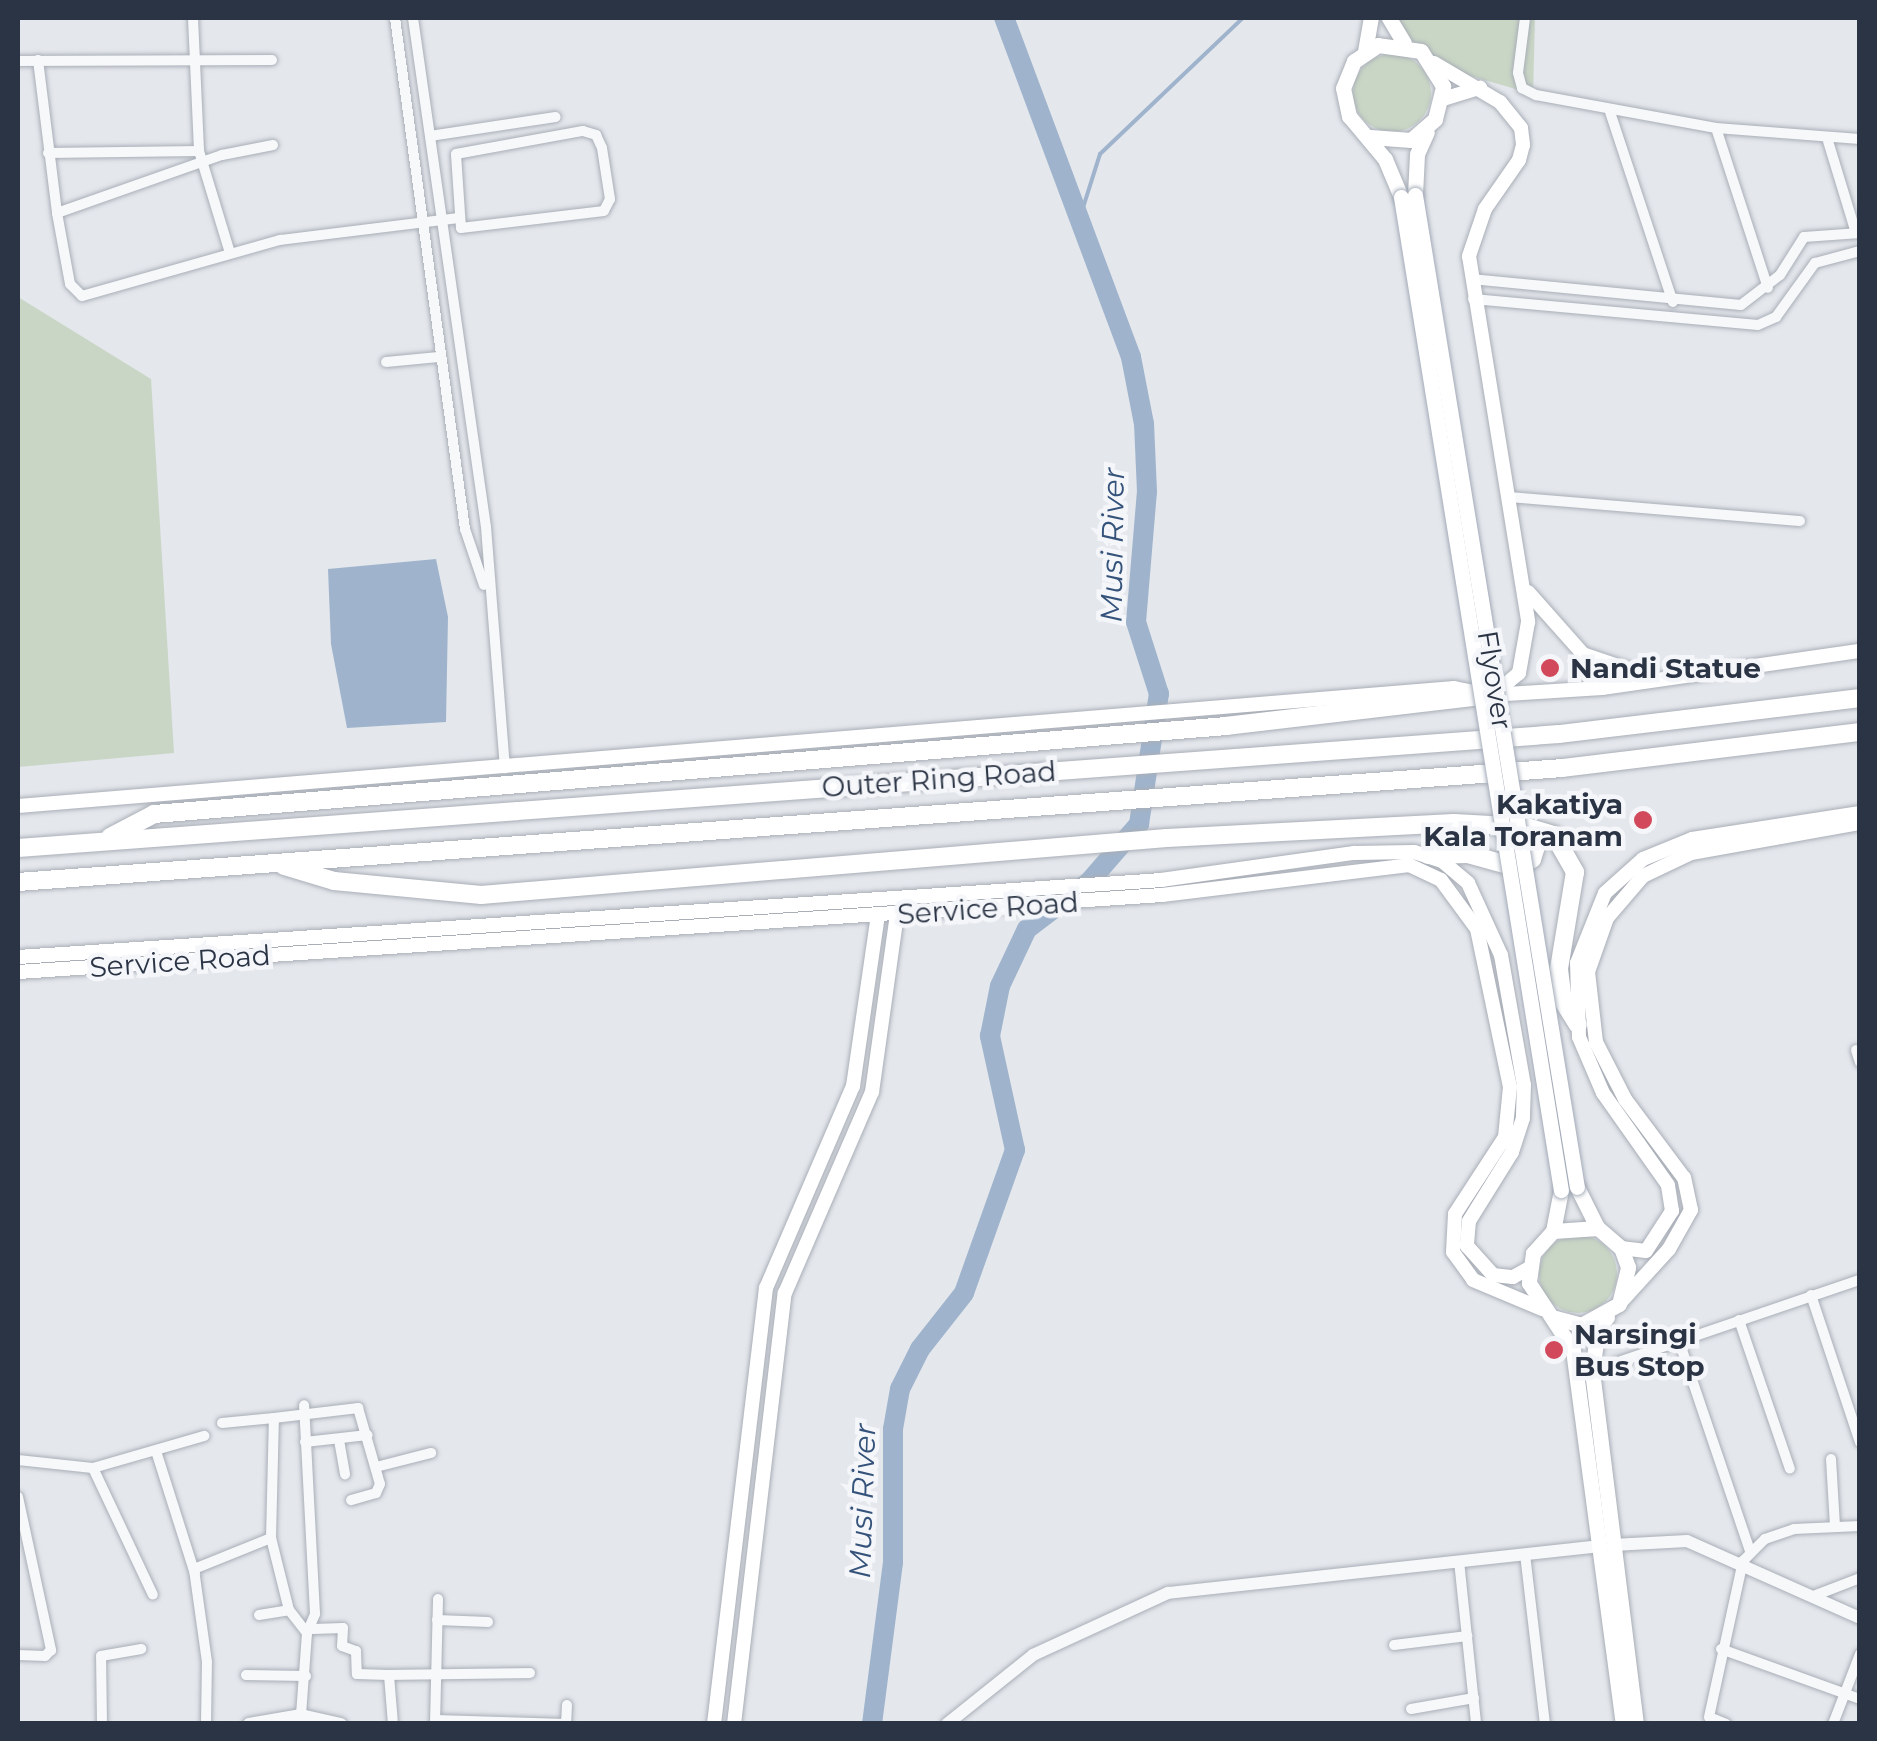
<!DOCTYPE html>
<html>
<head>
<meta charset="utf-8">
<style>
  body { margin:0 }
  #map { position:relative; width:1877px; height:1741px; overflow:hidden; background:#e4e7ec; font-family:Montserrat,sans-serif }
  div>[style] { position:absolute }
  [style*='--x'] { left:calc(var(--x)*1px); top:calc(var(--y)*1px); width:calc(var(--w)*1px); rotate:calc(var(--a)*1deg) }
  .green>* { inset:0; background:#c9d6c5 }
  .round { border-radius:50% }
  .water>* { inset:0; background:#9fb4cc }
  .stream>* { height:4px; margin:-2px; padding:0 2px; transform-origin:2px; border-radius:2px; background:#9fb4cc }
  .river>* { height:20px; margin:-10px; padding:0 10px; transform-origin:10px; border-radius:10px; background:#9fb4cc }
  .roads { filter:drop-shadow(0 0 2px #a9aeb7) drop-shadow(0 0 2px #a9aeb7) }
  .minor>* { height:10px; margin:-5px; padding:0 5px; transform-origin:5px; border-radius:5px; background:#f7f8fa }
  .tertiary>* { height:12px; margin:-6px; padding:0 6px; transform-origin:6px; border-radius:6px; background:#f7f8fa }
  .secondary>* { height:14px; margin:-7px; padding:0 7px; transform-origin:7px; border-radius:7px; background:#fff }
  .primary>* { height:15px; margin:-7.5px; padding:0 7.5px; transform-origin:7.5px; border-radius:7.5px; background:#fff }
  .motorway>* { height:18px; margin:-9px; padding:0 9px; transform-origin:9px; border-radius:9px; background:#fff }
  .bridges { filter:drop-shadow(0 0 2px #a3abb8) drop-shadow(0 0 2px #a3abb8) }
  .primary-bridge>* { height:15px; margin:-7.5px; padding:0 7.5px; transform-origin:7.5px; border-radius:7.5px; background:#fff }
  .dots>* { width:28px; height:28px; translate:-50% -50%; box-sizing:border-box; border:5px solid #f4f6f9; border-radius:50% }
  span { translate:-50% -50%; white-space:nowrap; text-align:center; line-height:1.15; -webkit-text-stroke:9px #f4f6f9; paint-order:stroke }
  .poi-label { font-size:28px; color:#2b3445; font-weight:700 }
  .left { translate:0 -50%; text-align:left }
  .right { translate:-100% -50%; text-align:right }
  .street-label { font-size:28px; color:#2b3445 }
  .water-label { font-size:30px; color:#34527a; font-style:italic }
  .frame { position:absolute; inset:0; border:20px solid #2b3445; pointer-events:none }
</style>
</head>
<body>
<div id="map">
  <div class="green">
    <div style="clip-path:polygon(1399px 18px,1535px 18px,1533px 94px,1450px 70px,1400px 32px)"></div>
    <div class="round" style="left:1353px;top:54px;width:78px;height:78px"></div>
    <div style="clip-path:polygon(18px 297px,151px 379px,174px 753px,18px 767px)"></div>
    <div class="round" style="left:1539px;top:1235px;width:78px;height:78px"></div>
  </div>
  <div class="water">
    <div style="clip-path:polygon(436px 559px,448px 617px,446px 722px,347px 728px,331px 644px,328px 569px)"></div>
  </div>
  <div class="stream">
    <div style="--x:1081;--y:214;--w:63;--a:-72.4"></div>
    <div style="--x:1100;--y:154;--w:197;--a:-43.6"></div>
  </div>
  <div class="river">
    <div style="--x:872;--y:1724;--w:163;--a:-82.6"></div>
    <div style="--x:893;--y:1562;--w:133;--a:-90"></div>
    <div style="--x:893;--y:1429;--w:41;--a:-80.1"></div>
    <div style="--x:900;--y:1389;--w:45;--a:-63.4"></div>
    <div style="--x:920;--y:1349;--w:71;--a:-51.8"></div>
    <div style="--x:964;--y:1293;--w:152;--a:-70.4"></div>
    <div style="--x:1015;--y:1150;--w:117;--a:-102.4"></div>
    <div style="--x:990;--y:1036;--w:51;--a:-78.7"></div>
    <div style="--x:1000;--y:986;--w:63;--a:-64.7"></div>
    <div style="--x:1027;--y:929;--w:78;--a:-37.2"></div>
    <div style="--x:1089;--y:882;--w:77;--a:-49.2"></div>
    <div style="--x:1139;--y:824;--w:132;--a:-81.3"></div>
    <div style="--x:1159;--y:694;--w:76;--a:-107.7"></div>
    <div style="--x:1136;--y:622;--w:130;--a:-85.2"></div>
    <div style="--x:1147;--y:492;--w:68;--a:-92.5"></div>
    <div style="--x:1144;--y:424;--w:68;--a:-101"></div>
    <div style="--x:1131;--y:357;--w:362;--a:-110.5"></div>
  </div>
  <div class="roads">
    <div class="minor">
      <div style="--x:193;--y:18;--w:133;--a:87.4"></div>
      <div style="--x:199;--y:151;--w:103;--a:73.1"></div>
      <div style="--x:395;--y:18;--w:516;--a:82.2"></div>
      <div style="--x:465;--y:529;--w:59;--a:71.3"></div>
      <div style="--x:413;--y:18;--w:514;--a:81.84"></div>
      <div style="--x:486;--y:527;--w:242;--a:85.5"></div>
      <div style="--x:1525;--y:18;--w:55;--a:97.3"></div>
      <div style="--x:1518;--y:73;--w:16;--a:75"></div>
      <div style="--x:1522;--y:88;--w:16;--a:27"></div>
      <div style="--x:1536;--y:95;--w:183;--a:10.4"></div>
      <div style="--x:1716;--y:128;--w:144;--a:4.4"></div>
      <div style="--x:38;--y:60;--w:154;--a:82.9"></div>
      <div style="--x:57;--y:213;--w:72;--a:79.6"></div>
      <div style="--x:70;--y:284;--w:17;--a:45"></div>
      <div style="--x:82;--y:296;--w:206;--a:-15.8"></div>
      <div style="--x:280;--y:240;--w:181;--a:-7"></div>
      <div style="--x:18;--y:61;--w:254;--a:-0.2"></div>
      <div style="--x:1610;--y:112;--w:200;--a:71.7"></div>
      <div style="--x:1716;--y:128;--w:168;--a:72"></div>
      <div style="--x:583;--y:131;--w:14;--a:17"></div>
      <div style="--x:596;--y:135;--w:14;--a:65"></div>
      <div style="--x:602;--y:148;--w:52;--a:81.1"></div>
      <div style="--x:610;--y:199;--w:13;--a:117"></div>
      <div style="--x:604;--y:211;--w:144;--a:173.2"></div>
      <div style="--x:461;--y:228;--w:74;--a:-93.9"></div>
      <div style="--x:456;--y:154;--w:129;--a:-10.3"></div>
      <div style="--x:430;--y:136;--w:127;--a:-8.6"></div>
      <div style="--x:1828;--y:141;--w:96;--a:73.1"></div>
      <div style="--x:48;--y:153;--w:151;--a:-0.8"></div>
      <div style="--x:57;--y:213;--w:175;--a:-19.4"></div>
      <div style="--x:222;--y:155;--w:52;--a:-11.1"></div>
      <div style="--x:1471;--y:279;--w:271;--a:5.5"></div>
      <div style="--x:1741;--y:305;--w:49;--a:-37.6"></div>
      <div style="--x:1780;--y:275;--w:45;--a:-57.7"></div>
      <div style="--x:1804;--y:237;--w:56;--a:-4.1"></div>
      <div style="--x:1473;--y:299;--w:286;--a:5.2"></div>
      <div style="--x:1758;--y:325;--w:20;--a:-24"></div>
      <div style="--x:1776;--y:317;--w:67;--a:-54.2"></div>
      <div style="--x:1815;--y:263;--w:47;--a:-14.9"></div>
      <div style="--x:386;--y:362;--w:53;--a:-5.4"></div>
      <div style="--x:1508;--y:497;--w:293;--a:4.7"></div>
      <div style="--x:1856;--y:1050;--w:13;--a:72"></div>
      <div style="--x:1811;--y:1295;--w:155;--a:71.6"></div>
      <div style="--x:1739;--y:1320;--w:157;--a:71.1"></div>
      <div style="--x:1679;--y:1341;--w:222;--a:71.3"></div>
      <div style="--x:1592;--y:1371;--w:283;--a:-18.8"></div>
      <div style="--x:222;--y:1423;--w:52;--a:-5.5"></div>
      <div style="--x:339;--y:1440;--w:35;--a:80"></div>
      <div style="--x:305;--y:1442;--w:63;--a:-6.3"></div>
      <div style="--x:156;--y:1451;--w:129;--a:72.4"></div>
      <div style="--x:1831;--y:1459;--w:68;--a:86.6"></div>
      <div style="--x:18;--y:1460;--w:75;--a:6.1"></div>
      <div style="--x:93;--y:1468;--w:140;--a:64.7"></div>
      <div style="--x:376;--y:1467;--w:57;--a:-14.3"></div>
      <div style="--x:93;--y:1468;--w:116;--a:-16.1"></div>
      <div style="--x:18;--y:1497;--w:157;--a:77.8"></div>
      <div style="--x:51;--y:1650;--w:8;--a:135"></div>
      <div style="--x:45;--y:1656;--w:27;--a:-178"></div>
      <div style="--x:1525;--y:1554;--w:171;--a:83.3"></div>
      <div style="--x:1459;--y:1561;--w:164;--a:84"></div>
      <div style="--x:1816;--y:1595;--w:47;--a:-21.1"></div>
      <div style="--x:259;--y:1615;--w:30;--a:-9"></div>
      <div style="--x:437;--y:1620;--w:51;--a:2.2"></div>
      <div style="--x:313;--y:1629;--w:30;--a:-2"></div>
      <div style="--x:343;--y:1628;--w:18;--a:93"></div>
      <div style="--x:342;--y:1646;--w:15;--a:20"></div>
      <div style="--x:356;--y:1651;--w:23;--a:88"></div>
      <div style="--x:357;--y:1674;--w:32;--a:2"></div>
      <div style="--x:307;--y:1633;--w:29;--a:-128"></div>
      <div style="--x:289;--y:1610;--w:74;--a:-104"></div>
      <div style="--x:271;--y:1538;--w:120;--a:-88.6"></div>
      <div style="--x:274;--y:1418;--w:85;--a:-6.8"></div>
      <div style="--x:358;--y:1408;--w:79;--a:73.9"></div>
      <div style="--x:380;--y:1484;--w:10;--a:114"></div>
      <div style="--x:376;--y:1493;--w:26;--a:164"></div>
      <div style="--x:1394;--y:1645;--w:74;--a:-7"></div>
      <div style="--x:1721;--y:1649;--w:148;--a:19.8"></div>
      <div style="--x:246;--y:1675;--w:60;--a:1"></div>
      <div style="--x:1411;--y:1709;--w:64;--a:-9.9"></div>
      <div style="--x:301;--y:1715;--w:82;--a:-85.8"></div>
      <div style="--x:307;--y:1633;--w:21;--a:-67"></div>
      <div style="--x:315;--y:1614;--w:209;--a:-93"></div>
      <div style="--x:436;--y:1720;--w:130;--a:1.8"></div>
      <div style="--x:566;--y:1724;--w:19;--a:-87"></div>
      <div style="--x:435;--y:1723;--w:124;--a:-88.6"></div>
      <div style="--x:102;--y:1724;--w:68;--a:-90.8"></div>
      <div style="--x:101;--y:1656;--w:41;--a:-9.9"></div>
      <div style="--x:206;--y:1724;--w:62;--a:-89.1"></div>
      <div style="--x:207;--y:1662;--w:94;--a:-98"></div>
      <div style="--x:194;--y:1569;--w:83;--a:-21.9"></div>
      <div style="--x:393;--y:1724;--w:49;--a:-94.7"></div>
      <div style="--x:389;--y:1675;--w:141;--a:-0.8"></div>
      <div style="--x:1726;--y:1724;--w:18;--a:-158"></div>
      <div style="--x:1709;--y:1717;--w:160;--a:-77.7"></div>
      <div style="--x:1743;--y:1561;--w:31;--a:-45"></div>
      <div style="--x:1765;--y:1539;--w:31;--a:-19"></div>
      <div style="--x:1794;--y:1529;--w:66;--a:-2.6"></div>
      <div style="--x:1833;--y:1724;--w:75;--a:-68.9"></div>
    </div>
    <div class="tertiary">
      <div style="--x:1613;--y:1545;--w:74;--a:-3.1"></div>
      <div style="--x:1687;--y:1541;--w:189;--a:24"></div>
      <div style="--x:249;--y:1724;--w:53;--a:-9.8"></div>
      <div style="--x:301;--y:1715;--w:41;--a:12.7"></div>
      <div style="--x:947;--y:1724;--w:110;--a:-38.7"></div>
      <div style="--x:1033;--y:1655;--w:149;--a:-24.7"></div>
      <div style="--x:1168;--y:1593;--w:434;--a:-6.2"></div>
    </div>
    <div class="secondary">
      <div style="--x:1434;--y:63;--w:77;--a:30.6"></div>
      <div style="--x:1500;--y:102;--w:33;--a:51"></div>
      <div style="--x:1521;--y:128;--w:17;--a:83"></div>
      <div style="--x:1523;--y:145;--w:16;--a:105"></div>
      <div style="--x:1519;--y:160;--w:60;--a:124.8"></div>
      <div style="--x:1485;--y:209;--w:50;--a:108.8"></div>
      <div style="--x:1469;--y:256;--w:371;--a:80.8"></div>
      <div style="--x:1528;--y:622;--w:52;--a:100"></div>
      <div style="--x:1519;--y:673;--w:33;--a:140"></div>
      <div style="--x:1443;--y:99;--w:39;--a:-17"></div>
      <div style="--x:1528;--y:592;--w:83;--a:48.4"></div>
      <div style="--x:1583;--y:654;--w:74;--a:18.9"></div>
      <div style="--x:18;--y:806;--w:1441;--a:-4.7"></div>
      <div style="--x:1454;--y:688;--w:38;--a:11"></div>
      <div style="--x:1491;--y:695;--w:111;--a:-3.6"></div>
      <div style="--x:1602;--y:688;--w:261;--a:-8.2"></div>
      <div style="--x:18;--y:957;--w:1146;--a:-3.85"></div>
      <div style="--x:1161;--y:880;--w:195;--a:-8"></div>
      <div style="--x:1354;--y:853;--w:60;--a:-1"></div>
      <div style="--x:1414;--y:852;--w:29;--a:18"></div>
      <div style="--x:1442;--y:861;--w:34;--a:40"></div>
      <div style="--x:1468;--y:883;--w:79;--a:65.4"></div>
      <div style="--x:1501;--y:955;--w:132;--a:80"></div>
      <div style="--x:1524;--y:1085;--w:33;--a:92"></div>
      <div style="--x:1523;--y:1118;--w:36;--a:108"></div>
      <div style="--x:1512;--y:1152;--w:81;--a:121.9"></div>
      <div style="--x:1469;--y:1221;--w:25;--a:95"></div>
      <div style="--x:1467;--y:1246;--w:39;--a:48"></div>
      <div style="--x:1493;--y:1275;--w:20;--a:6"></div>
      <div style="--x:1513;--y:1277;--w:18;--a:-29"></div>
      <div style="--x:18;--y:972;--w:1147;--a:-3.85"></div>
      <div style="--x:1162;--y:895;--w:249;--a:-6.9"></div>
      <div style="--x:1409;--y:865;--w:35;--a:25"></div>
      <div style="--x:1441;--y:880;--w:61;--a:53.7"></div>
      <div style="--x:1477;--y:929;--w:161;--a:78.2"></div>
      <div style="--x:1510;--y:1087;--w:50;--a:95.7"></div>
      <div style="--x:1505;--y:1137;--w:92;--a:123"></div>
      <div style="--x:1455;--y:1214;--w:38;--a:93"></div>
      <div style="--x:1453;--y:1252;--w:34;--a:54"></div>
      <div style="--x:1473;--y:1280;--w:75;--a:22.8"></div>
      <div style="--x:1621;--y:1248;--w:25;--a:7"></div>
      <div style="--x:1646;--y:1251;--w:48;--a:-57"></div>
      <div style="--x:1672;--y:1211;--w:26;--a:-99"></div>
      <div style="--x:1668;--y:1185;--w:113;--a:-125.2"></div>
      <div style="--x:1603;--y:1093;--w:61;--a:-113.2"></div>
      <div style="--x:1579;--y:1037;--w:74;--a:-91.5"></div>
      <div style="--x:1577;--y:963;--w:75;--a:-68.2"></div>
      <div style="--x:1605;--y:893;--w:51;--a:-41.8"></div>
      <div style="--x:1643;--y:859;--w:53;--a:-22.2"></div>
      <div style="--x:1692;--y:839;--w:170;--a:-8.8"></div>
      <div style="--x:1619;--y:1304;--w:74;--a:-47.7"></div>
      <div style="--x:1669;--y:1249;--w:45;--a:-60.6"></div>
      <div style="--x:1691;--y:1210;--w:33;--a:-102"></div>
      <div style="--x:1684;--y:1178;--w:99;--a:-126.8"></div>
      <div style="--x:1625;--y:1099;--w:64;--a:-117"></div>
      <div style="--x:1596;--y:1042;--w:70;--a:-96.5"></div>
      <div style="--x:1588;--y:972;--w:57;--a:-70.6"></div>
      <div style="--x:1607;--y:918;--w:55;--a:-49.4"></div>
      <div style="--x:1643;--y:876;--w:53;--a:-25.6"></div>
      <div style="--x:1691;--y:853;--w:172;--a:-10.1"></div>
      <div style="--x:714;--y:1724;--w:439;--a:-83.2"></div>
      <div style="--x:766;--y:1288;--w:220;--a:-66.7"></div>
      <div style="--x:853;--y:1086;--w:173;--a:-81.7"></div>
      <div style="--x:734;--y:1724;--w:434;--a:-83.3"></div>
      <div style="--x:785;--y:1293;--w:219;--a:-66.6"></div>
      <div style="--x:872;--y:1092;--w:180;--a:-82"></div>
    </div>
    <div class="primary">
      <div style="--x:1389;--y:18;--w:29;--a:59"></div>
      <div style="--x:1365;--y:51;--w:34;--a:-80"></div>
      <div style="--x:1370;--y:137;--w:41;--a:4.2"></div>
      <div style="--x:1411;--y:140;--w:32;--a:-41"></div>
      <div style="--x:1435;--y:119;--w:34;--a:-76"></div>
      <div style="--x:1443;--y:86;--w:41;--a:-122.2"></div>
      <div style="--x:1421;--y:51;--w:43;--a:-172.1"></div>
      <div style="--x:1378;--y:45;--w:29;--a:146"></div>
      <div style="--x:1354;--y:61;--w:29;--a:112"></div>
      <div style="--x:1343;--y:88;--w:29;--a:78"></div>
      <div style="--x:1349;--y:116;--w:56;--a:50.1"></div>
      <div style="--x:1385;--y:159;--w:41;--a:67.2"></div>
      <div style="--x:1415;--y:195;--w:41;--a:-87.2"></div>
      <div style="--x:1417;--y:154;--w:24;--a:-66"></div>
      <div style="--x:1577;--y:1187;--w:45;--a:63.4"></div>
      <div style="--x:1553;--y:1231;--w:42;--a:-79"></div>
      <div style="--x:1552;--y:1317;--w:30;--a:15"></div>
      <div style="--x:1581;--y:1325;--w:43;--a:-28.9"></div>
      <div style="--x:1619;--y:1304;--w:38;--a:-76"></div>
      <div style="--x:1628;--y:1267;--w:20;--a:-110"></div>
      <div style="--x:1621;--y:1248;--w:30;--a:-139"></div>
      <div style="--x:1598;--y:1228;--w:45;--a:176.2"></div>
      <div style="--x:1553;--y:1231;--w:30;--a:132"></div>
      <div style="--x:1533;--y:1253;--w:30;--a:98"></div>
      <div style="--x:1529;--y:1283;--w:80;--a:56.7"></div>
      <div style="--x:1573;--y:1350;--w:377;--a:82.4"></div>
      <div style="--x:1607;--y:1317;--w:14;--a:129"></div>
      <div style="--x:1598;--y:1328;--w:43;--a:97.9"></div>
      <div style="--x:1592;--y:1371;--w:356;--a:82.9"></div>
    </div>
    <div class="motorway">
      <div style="--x:110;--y:837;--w:50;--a:-27.6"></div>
      <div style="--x:154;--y:814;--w:1076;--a:-4.69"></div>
      <div style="--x:1226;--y:726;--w:267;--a:-6.7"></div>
      <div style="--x:18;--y:848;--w:1545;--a:-4.23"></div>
      <div style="--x:1559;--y:734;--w:303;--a:-6.8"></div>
      <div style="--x:1428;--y:855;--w:40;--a:-1.4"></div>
      <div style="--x:1468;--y:854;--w:49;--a:15.5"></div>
      <div style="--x:1515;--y:867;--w:19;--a:-25"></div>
      <div style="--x:1532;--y:859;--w:28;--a:-72"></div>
      <div style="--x:284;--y:866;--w:52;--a:16.7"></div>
      <div style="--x:334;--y:881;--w:148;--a:5.4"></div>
      <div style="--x:481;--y:895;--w:688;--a:-4.75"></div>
      <div style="--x:1167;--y:838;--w:287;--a:-3"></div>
      <div style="--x:1454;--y:823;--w:73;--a:3.1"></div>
      <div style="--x:1527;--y:827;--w:28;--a:17"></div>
      <div style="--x:1554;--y:835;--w:43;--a:60.4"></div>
      <div style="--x:1575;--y:872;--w:98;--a:99.4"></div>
      <div style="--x:1559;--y:969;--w:32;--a:83"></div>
      <div style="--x:1563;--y:1001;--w:28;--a:58"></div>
      <div style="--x:18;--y:882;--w:1548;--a:-4.22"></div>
      <div style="--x:1562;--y:768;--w:300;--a:-6.9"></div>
    </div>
  </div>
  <div class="bridges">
    <div class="primary-bridge">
      <div style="--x:1415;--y:195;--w:1005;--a:80.73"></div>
      <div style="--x:1401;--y:197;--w:1006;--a:80.85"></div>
    </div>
  </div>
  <div class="dots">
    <div style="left:1550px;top:668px;background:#d1495b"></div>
    <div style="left:1643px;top:820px;background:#d1495b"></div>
    <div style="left:1554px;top:1350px;background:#d1495b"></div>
  </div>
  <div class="poi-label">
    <span class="left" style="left:1570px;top:668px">Nandi Statue</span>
    <span class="right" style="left:1623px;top:820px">Kakatiya<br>Kala Toranam</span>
    <span class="left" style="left:1574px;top:1350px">Narsingi<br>Bus Stop</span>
  </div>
  <div class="street-label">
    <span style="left:1495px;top:680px;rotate:81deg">Flyover</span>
    <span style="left:939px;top:779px;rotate:-4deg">Outer Ring Road</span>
    <span style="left:988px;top:908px;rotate:-4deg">Service Road</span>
    <span style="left:180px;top:961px;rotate:-4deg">Service Road</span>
  </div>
  <div class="water-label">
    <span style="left:1113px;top:545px;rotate:-89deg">Musi River</span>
    <span style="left:863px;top:1501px;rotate:-88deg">Musi River</span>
  </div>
  <div class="frame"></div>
</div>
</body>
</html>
